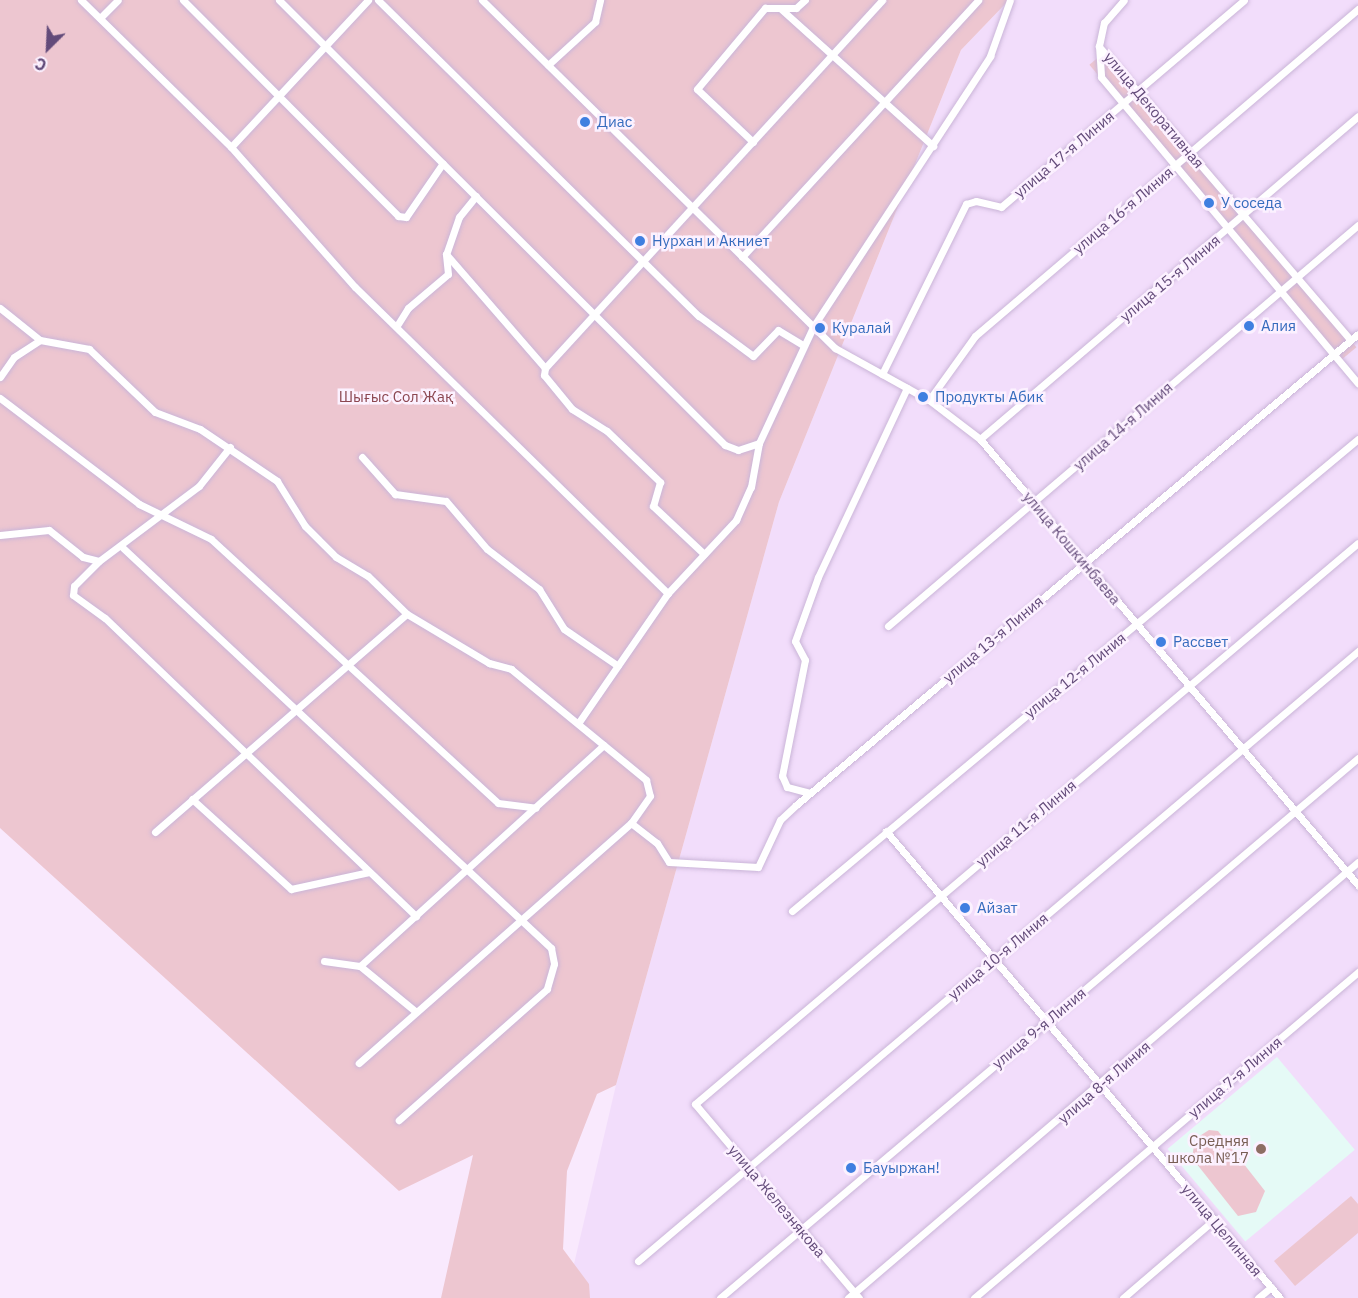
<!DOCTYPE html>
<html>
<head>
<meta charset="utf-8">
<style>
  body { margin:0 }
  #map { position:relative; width:1358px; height:1298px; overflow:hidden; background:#f9e9fd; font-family:"IBM Plex Sans",sans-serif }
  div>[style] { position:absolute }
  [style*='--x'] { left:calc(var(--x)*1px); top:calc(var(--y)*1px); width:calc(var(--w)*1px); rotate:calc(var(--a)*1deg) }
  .residential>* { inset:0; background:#f2ddfb }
  .education>* { inset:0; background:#e5faf6; transform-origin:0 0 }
  .green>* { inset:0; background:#edc6d0; transform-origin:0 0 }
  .roads { filter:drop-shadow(0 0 2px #cab5d8) drop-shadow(0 0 2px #cab5d8) }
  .minor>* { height:7px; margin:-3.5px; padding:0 3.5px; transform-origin:3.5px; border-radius:3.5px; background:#fff }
  .dots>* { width:16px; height:16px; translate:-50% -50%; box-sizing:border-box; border:3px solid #fcf1ff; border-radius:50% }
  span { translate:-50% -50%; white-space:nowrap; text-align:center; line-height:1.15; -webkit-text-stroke:5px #fcf1ff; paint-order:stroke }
  .street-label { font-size:15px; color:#634b7a }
  .shop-label { font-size:15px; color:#366cbe }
  .left { translate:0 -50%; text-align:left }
  .park-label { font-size:15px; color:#8c4751 }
  .education-label { font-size:15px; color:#785e54 }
  .right { translate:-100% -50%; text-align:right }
  .north { position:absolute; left:18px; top:18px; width:60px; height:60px; -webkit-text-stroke:4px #fcf1ff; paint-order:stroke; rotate:204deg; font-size:16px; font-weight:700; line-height:24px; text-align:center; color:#634b7a }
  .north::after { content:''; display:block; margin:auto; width:21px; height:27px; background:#634b7a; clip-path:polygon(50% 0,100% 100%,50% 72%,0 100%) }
</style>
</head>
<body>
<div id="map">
  <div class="residential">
    <div style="clip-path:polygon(1009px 0,1358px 0,1358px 1298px,566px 1298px,616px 1085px,779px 502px,961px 50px)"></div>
  </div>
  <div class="education">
    <div style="left:1277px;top:1057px;width:121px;height:143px;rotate:50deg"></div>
  </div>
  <div class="green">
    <div style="clip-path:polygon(0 0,1009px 0,961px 50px,779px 502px,616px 1085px,597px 1094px,567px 1171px,563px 1249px,589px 1284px,590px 1298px,441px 1298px,473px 1155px,399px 1191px,0 828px)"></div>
    <div style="left:1107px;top:50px;width:388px;height:23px;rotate:50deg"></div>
    <div style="clip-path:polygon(1209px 1130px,1218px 1131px,1265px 1191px,1256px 1212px,1238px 1216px,1192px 1158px,1195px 1139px)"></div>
    <div style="clip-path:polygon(1351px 1196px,1358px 1204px,1358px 1233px,1295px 1286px,1274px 1261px)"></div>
  </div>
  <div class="roads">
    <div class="minor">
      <div style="--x:81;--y:0;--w:210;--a:44.4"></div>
      <div style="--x:231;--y:147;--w:187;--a:48.5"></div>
      <div style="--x:355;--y:287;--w:438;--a:44.4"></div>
      <div style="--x:183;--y:0;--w:305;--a:45.1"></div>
      <div style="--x:398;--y:216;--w:8;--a:7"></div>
      <div style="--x:406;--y:217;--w:65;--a:-55.6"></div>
      <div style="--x:279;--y:0;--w:630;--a:44.94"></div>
      <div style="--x:725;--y:445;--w:14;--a:21"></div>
      <div style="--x:738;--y:450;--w:22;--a:-18"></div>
      <div style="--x:378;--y:0;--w:450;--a:44.6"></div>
      <div style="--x:699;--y:316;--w:67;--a:36.5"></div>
      <div style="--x:753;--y:356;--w:36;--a:-46"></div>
      <div style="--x:778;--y:330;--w:29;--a:31"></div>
      <div style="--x:482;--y:0;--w:496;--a:44.6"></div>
      <div style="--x:835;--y:348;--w:107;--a:29"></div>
      <div style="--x:929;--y:400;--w:64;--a:37.4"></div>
      <div style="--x:980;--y:439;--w:585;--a:49.72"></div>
      <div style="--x:781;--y:9;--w:205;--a:42"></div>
      <div style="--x:100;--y:18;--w:25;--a:-45"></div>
      <div style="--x:1099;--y:46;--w:24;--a:-78"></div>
      <div style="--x:1104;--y:23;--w:30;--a:-49"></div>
      <div style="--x:548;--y:65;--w:64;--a:-42.5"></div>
      <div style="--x:595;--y:22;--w:23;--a:-77"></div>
      <div style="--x:753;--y:142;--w:77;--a:-136.6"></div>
      <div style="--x:697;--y:89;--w:106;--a:-50"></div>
      <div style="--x:765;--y:8;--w:31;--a:0"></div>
      <div style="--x:796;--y:8;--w:12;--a:-42"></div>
      <div style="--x:231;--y:147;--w:201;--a:-47"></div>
      <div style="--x:476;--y:196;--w:27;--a:129"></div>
      <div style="--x:459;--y:217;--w:39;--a:109"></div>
      <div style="--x:446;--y:254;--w:151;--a:49"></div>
      <div style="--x:545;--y:368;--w:7;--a:98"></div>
      <div style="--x:544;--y:375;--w:44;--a:50.5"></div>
      <div style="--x:572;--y:409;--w:41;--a:32.2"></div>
      <div style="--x:607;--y:431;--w:74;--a:43.9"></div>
      <div style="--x:660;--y:482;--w:25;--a:106"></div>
      <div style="--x:653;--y:506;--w:70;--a:43.3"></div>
      <div style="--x:742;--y:257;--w:349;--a:-47.4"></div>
      <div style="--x:0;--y:308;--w:51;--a:38.7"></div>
      <div style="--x:40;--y:340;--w:50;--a:10.4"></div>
      <div style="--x:89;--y:349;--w:91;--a:43.7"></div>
      <div style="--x:155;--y:412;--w:48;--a:20.7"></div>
      <div style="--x:200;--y:429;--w:93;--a:34"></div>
      <div style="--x:277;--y:481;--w:53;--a:58.1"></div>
      <div style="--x:305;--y:526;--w:44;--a:45"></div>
      <div style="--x:336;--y:557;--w:37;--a:31"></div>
      <div style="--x:368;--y:576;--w:54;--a:44.3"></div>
      <div style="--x:407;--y:614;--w:96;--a:30.9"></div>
      <div style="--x:489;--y:663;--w:23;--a:15"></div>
      <div style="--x:511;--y:669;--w:175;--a:39.4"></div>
      <div style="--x:646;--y:780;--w:16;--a:76"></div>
      <div style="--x:650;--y:796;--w:33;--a:125"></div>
      <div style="--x:631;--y:823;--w:363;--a:138.6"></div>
      <div style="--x:398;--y:324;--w:19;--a:-58"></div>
      <div style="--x:408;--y:308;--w:52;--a:-40.4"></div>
      <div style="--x:448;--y:274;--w:20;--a:-96"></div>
      <div style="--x:1348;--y:337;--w:383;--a:-130.6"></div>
      <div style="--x:1099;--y:46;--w:31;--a:86"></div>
      <div style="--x:1101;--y:77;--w:400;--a:50"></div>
      <div style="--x:545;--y:368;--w:499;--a:-47.5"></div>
      <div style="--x:882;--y:374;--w:190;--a:-63.7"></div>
      <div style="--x:966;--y:204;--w:10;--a:-17"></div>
      <div style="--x:976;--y:201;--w:26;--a:13"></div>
      <div style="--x:1001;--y:207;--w:319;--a:-40.4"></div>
      <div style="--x:0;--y:377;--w:24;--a:-55"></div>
      <div style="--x:14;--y:357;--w:31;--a:-33"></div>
      <div style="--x:0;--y:398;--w:175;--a:37.3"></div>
      <div style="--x:139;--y:504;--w:80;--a:25.9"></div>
      <div style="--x:211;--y:539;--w:390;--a:42.6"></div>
      <div style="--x:498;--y:803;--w:38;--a:7"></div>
      <div style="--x:929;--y:400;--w:79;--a:-54.3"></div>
      <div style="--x:975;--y:336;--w:504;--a:-40.49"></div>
      <div style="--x:980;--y:439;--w:497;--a:-40.5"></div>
      <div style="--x:230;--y:447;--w:50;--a:128.5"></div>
      <div style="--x:199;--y:486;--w:125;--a:143.1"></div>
      <div style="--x:99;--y:561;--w:35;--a:135"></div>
      <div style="--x:74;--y:586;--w:9;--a:96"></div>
      <div style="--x:73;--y:595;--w:39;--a:36"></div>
      <div style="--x:105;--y:618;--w:431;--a:43.8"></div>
      <div style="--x:362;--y:457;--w:50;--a:48.3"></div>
      <div style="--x:395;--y:494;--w:51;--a:7.8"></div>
      <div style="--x:446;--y:501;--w:63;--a:49.5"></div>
      <div style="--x:487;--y:549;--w:66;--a:37.6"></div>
      <div style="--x:539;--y:589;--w:47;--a:58"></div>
      <div style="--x:564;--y:629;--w:65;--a:34.4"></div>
      <div style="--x:0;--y:535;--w:49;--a:-5.8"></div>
      <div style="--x:49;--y:530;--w:43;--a:38.5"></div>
      <div style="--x:83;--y:557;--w:16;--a:14"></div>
      <div style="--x:123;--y:548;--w:586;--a:43.06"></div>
      <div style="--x:551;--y:948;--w:16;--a:79"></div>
      <div style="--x:554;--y:964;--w:26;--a:106"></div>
      <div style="--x:547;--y:989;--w:198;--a:138.5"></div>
      <div style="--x:888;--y:626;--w:618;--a:-40.47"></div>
      <div style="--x:579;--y:722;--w:157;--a:-55.4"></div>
      <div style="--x:668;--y:593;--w:100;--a:-47"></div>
      <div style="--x:736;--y:520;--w:36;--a:-66"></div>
      <div style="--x:751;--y:487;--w:45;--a:-79.7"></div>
      <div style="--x:759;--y:443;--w:128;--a:-65"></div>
      <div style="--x:813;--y:327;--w:324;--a:-56.8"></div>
      <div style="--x:990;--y:56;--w:59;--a:-70.3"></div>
      <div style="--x:810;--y:793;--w:24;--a:-165"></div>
      <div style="--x:787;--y:787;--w:12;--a:-114"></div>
      <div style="--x:782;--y:776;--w:118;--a:-78.8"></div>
      <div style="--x:805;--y:660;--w:21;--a:-118"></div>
      <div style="--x:795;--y:641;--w:68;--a:-70.2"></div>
      <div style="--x:818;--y:577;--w:209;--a:-64.8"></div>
      <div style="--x:192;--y:799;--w:134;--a:42.3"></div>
      <div style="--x:291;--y:889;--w:80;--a:-12.3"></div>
      <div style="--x:631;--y:823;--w:33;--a:38"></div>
      <div style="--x:657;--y:843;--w:22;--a:58"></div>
      <div style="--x:669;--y:862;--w:89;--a:3.2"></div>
      <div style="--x:758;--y:867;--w:52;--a:-64.9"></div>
      <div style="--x:780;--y:820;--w:22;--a:-43"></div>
      <div style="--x:796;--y:805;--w:733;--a:-39.97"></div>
      <div style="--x:886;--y:831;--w:611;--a:49.85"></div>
      <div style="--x:155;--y:832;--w:333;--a:-40.9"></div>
      <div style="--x:792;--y:911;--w:737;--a:-39.83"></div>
      <div style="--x:324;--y:961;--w:36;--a:8"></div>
      <div style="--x:360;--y:966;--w:71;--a:39.3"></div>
      <div style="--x:360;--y:966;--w:329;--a:-42.2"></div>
      <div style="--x:638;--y:1261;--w:944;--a:-40.27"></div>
      <div style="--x:720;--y:1298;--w:836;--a:-40.24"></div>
      <div style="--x:848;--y:1298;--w:671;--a:-40.53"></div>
      <div style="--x:859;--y:1298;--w:254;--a:-130.2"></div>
      <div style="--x:695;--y:1104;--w:868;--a:-40.24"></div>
      <div style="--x:974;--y:1298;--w:504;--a:-40.33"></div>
      <div style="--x:1123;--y:1298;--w:121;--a:-40.7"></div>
      <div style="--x:1258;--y:1298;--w:17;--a:-40"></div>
    </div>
  </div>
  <div class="dots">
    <div style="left:585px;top:122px;background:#3f7fe0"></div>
    <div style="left:1209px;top:203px;background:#3f7fe0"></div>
    <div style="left:640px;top:241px;background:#3f7fe0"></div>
    <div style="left:1249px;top:326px;background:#3f7fe0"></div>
    <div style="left:820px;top:328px;background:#3f7fe0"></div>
    <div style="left:923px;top:397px;background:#3f7fe0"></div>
    <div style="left:1161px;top:642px;background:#3f7fe0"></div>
    <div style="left:965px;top:908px;background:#3f7fe0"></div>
    <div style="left:1261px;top:1149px;background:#8d6e63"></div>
    <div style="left:851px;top:1168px;background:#3f7fe0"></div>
  </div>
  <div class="street-label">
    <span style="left:1154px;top:110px;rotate:50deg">улица Декоративная</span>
    <span style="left:1064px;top:154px;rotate:-40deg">улица 17-я Линия</span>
    <span style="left:1123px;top:210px;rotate:-40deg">улица 16-я Линия</span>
    <span style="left:1170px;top:278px;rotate:-40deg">улица 15-я Линия</span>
    <span style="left:1123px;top:426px;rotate:-41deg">улица 14-я Линия</span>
    <span style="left:1072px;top:548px;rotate:50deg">улица Кошкинбаева</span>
    <span style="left:993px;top:639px;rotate:-40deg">улица 13-я Линия</span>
    <span style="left:1075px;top:675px;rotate:-39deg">улица 12-я Линия</span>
    <span style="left:1026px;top:823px;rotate:-40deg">улица 11-я Линия</span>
    <span style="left:998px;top:956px;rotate:-40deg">улица 10-я Линия</span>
    <span style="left:1039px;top:1028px;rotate:-40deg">улица 9-я Линия</span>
    <span style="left:1235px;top:1077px;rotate:-40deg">улица 7-я Линия</span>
    <span style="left:1104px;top:1082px;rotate:-41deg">улица 8-я Линия</span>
    <span style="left:777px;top:1201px;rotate:50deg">улица Железнякова</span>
    <span style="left:1222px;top:1230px;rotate:50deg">улица Целинная</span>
  </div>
  <div class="shop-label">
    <span class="left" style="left:597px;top:122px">Диас</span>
    <span class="left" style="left:1221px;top:203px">У соседа</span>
    <span class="left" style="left:652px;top:241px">Нурхан и Акниет</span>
    <span class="left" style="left:1261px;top:326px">Алия</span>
    <span class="left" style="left:832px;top:328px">Куралай</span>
    <span class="left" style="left:935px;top:397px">Продукты Абик</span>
    <span class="left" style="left:1173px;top:642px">Рассвет</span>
    <span class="left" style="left:977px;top:908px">Айзат</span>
    <span class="left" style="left:863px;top:1168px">Бауыржан!</span>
  </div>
  <div class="park-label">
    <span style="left:396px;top:397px">Шығыс Сол Жақ</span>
  </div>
  <div class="education-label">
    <span class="right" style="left:1249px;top:1149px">Средняя<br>школа №17</span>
  </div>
  <div class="north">С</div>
</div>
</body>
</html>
